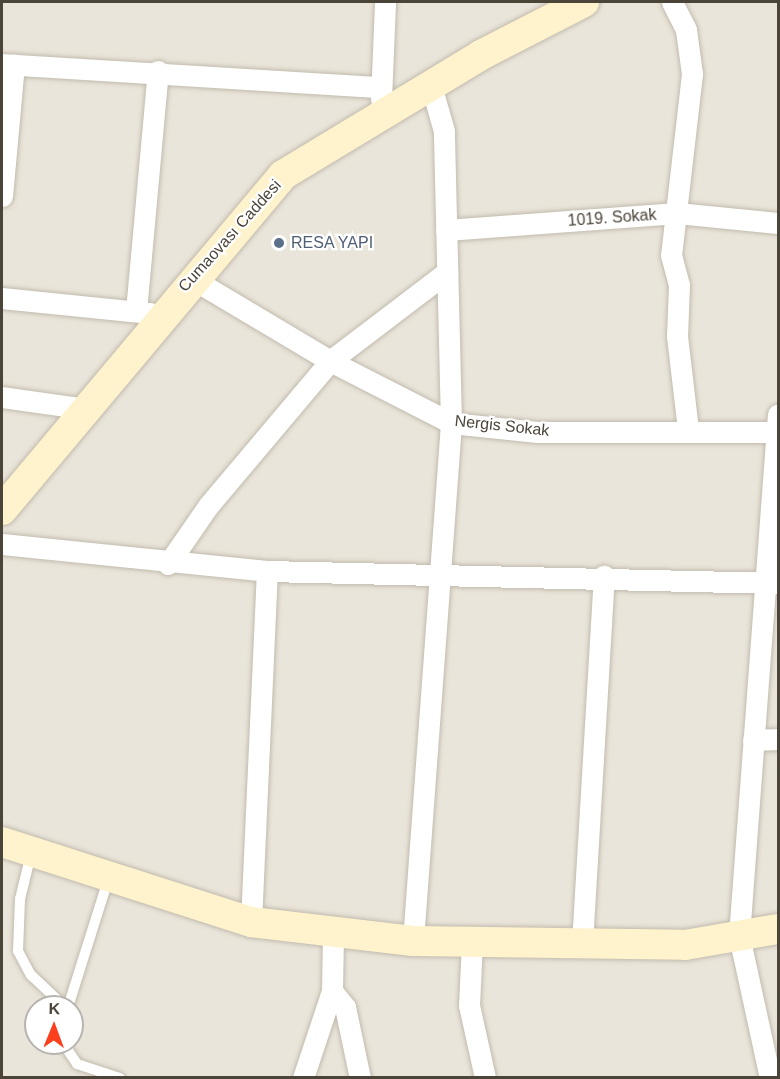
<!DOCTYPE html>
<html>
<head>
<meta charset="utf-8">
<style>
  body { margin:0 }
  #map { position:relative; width:780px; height:1079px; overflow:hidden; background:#f6f3ec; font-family:Arial,sans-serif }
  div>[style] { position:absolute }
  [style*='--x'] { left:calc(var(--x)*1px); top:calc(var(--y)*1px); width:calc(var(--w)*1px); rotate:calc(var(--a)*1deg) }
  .residential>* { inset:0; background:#eae5da }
  .roads { filter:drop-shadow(0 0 2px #c2bbae) drop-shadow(0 0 2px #c2bbae) }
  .lane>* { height:10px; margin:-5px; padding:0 5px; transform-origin:5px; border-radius:5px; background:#fff }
  .street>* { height:21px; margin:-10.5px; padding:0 10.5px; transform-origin:10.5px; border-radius:10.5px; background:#fff }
  .secondary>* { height:30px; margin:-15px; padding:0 15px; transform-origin:15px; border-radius:15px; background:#fff3cd }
  .dots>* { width:16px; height:16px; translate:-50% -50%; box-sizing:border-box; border:3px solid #fff; border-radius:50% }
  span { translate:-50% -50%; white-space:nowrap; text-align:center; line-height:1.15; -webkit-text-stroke:4.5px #fff; paint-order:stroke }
  .street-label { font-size:16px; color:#4b4439 }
  .service-label { font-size:16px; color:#4e5e75 }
  .left { translate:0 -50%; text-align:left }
  .frame { position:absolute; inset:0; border:3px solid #4b4439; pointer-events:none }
  .north { position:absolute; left:24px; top:995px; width:60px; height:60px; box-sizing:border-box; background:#fff; border:2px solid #b7b4b0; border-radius:50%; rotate:1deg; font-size:16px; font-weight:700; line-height:24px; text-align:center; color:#4b4439 }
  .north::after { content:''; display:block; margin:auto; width:21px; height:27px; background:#fc3f1d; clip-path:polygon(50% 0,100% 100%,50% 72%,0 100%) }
</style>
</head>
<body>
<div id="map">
  <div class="residential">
    <div style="clip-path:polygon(evenodd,2px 2px,778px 2px,778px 1077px,2px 1078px,2px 2px,36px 1007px,72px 1007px,72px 1043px,36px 1043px,36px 1007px)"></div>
  </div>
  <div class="roads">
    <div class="lane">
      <div style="--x:31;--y:854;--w:46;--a:103.7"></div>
      <div style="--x:20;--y:899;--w:52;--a:92.2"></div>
      <div style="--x:18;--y:951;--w:27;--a:62"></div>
      <div style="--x:31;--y:975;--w:47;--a:43.3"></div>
      <div style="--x:68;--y:1007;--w:136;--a:-72.5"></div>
      <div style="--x:63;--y:1043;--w:25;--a:56"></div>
      <div style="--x:77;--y:1064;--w:45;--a:18"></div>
    </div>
    <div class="street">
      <div style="--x:672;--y:2;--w:31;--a:63"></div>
      <div style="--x:686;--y:30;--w:44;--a:82.2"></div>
      <div style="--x:692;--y:74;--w:182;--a:96.6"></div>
      <div style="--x:671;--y:255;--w:31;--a:75"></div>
      <div style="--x:679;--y:285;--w:51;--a:92.2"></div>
      <div style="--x:677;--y:336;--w:95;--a:83.3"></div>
      <div style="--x:2;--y:64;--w:377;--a:3.5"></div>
      <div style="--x:381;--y:99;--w:97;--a:-87.6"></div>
      <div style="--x:2;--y:196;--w:132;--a:-84.8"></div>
      <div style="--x:446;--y:230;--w:232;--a:-4.2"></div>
      <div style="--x:677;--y:213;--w:101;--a:5.7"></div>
      <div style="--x:191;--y:278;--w:162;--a:30.8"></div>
      <div style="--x:330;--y:361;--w:136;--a:27.1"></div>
      <div style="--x:451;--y:423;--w:87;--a:5.9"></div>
      <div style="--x:538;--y:432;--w:240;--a:0"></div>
      <div style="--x:2;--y:298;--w:149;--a:5.8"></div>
      <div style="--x:136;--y:311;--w:241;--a:-84.8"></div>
      <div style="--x:2;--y:397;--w:85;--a:8.1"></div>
      <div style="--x:2;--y:544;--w:266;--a:5.8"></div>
      <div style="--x:267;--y:571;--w:511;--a:1.35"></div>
      <div style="--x:168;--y:564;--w:70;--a:-55.4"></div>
      <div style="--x:208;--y:506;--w:189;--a:-49.9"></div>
      <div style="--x:330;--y:361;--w:147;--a:-37.3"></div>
      <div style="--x:753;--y:740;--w:25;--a:-2"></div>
      <div style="--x:251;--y:922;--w:351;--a:-87.4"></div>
      <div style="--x:413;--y:941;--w:519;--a:-85.8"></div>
      <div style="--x:451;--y:423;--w:292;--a:-91.4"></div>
      <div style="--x:444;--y:131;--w:44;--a:-105.9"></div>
      <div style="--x:472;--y:942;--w:63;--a:92.7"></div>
      <div style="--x:469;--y:1005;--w:75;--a:77.6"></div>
      <div style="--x:582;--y:944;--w:369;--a:-86.6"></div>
      <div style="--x:332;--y:991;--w:21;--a:51"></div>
      <div style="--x:345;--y:1007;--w:73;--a:78.1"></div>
      <div style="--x:303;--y:1078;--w:92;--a:-71.6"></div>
      <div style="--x:332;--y:991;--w:59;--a:-89"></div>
      <div style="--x:770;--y:1078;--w:145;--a:-102.3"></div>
      <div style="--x:739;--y:936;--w:523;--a:-85.73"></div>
    </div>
    <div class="secondary">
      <div style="--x:2;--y:510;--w:437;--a:-50"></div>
      <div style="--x:283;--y:175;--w:232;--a:-31.2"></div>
      <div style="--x:481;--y:55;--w:116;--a:-27.2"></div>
      <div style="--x:2;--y:842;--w:262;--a:17.8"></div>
      <div style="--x:251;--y:922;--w:163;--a:6.7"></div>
      <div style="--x:413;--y:941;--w:272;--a:0.8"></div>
      <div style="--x:685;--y:945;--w:94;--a:-9.8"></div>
    </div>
  </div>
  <div class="dots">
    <div style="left:279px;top:243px;background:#5c6f8a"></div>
  </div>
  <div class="street-label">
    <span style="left:612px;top:218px;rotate:-4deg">1019. Sokak</span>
    <span style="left:230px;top:236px;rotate:-48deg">Cumaovası Caddesi</span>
    <span style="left:502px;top:426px;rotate:6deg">Nergis Sokak</span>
  </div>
  <div class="service-label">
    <span class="left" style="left:291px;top:243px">RESA YAPI</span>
  </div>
  <div class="frame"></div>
  <div class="north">K</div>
</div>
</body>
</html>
